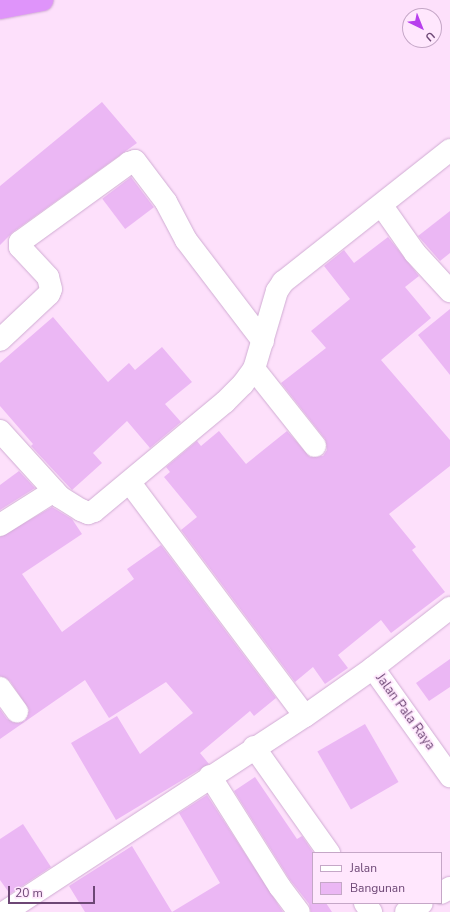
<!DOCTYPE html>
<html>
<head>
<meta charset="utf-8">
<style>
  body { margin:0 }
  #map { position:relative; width:450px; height:912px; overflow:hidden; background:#fde0fb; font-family:"Nunito Sans",sans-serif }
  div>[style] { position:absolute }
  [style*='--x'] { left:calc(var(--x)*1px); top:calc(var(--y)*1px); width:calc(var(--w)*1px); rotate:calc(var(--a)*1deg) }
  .building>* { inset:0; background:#ebb7f4; transform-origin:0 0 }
  .roads { filter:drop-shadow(0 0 1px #d0acd3) drop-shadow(0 0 1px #d0acd3) }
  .minor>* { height:22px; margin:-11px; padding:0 11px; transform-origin:11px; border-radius:11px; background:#fff }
  .tertiary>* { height:22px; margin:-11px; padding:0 11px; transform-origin:11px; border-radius:11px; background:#fff }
  .motorway>* { height:22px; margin:-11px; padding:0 11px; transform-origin:11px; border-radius:11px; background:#df94fa }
  span { translate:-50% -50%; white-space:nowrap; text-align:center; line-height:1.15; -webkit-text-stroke:3.5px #ffe7fd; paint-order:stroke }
  .street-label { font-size:13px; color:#6d4775 }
  .legend { position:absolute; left:312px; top:852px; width:130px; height:52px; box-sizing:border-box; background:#ffe7fd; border:1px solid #c5a7c7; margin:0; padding:5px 7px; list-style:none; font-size:12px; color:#6d4775 }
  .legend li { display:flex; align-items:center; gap:8px; height:20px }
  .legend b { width:20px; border:1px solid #c5a7c7 }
  .north { position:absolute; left:402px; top:8px; width:40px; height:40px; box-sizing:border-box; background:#ffe7fd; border:1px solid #c5a7c7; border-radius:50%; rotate:137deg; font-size:11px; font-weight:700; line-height:16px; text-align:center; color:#6d4775 }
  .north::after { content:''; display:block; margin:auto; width:14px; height:18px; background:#b73fed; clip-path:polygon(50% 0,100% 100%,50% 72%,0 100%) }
  .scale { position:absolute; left:8px; top:886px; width:87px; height:18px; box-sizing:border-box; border:2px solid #6d4775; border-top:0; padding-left:5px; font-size:12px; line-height:14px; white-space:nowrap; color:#6d4775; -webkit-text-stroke:3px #ffe7fd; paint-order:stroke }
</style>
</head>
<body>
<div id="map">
  <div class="building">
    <div style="clip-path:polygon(102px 102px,137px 143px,13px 232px,0 245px,0 186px)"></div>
    <div style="left:131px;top:177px;width:38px;height:36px;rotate:53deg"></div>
    <div style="clip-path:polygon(450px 211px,450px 253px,440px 261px,418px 236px)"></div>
    <div style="clip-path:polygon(388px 237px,419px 276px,405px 287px,431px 318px,381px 360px,450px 440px,450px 466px,389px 514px,416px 547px,412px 550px,445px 592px,391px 633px,381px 620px,338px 655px,348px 668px,325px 684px,313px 667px,295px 682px,181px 530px,197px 517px,164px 477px,170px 472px,166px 467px,197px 441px,201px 446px,219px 431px,246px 464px,287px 431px,310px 457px,323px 456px,327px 450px,325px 439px,281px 383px,326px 348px,311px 331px,350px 299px,324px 266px,344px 250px,354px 263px)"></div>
    <div style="clip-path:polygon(450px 309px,450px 375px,418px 335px)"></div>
    <div style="clip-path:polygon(53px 317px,108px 382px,129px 363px,135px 370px,162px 347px,192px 382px,165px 404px,181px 422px,150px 448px,127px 421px,93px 453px,102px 463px,72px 490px,31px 446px,33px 444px,0 406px,0 363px)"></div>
    <div style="clip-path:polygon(19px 471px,35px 488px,0 510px,0 485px)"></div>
    <div style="clip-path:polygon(52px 507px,72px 519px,82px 534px,22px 574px,62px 632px,134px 579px,127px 569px,161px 545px,276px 698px,254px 716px,250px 711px,200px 753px,209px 764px,116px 820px,71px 743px,117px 716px,140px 754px,193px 713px,166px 682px,109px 718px,85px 680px,0 739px,0 709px,7px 719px,18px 723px,25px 721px,29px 710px,10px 681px,0 676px,0 537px)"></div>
    <div style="clip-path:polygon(450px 659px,450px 687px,429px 701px,416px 683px)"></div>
    <div style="left:365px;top:724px;width:67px;height:55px;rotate:60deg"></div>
    <div style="clip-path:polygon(255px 777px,297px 839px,302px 836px,313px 852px,313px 903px,326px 903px,332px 912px,311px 912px,309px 904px,290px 880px,234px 791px)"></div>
    <div style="clip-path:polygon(207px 795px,283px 912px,85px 912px,69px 886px,132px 846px,172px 912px,220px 883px,179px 813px)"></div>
    <div style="clip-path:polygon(23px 824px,51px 867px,10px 894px,0 880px,0 839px)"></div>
  </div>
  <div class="roads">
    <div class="minor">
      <div style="--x:382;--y:206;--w:57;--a:54.9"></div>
      <div style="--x:415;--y:253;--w:52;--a:47.4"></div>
      <div style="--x:0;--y:340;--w:67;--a:-43.2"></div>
      <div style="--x:49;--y:294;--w:5;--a:-68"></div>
      <div style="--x:51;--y:289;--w:12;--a:-104"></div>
      <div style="--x:48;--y:277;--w:41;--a:-133"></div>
      <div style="--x:20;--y:247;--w:5;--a:-90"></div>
      <div style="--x:20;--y:242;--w:135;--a:-35.9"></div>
      <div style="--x:129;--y:163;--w:6;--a:-18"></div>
      <div style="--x:135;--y:161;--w:51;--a:52.9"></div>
      <div style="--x:166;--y:202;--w:43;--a:62.2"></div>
      <div style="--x:186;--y:240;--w:127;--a:52.7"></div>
      <div style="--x:254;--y:369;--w:98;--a:51.6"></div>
      <div style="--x:0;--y:431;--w:89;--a:47.7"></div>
      <div style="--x:60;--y:497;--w:25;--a:32"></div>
      <div style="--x:81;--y:510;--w:8;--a:23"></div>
      <div style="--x:88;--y:513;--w:6;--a:-18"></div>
      <div style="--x:94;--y:511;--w:170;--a:-39.8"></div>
      <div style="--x:225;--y:402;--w:25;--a:-45"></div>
      <div style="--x:243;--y:384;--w:19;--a:-54"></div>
      <div style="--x:254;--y:369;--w:81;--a:-73.6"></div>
      <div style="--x:277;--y:291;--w:11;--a:-56"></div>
      <div style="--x:283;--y:282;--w:213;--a:-38.3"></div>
      <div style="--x:130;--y:483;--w:291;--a:53.1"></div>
      <div style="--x:0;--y:525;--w:64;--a:-32.2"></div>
      <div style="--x:373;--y:668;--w:98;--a:-37.9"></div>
      <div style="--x:0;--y:688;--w:29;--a:54"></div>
      <div style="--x:254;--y:747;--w:130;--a:54.7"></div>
      <div style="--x:210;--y:776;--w:131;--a:57.8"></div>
      <div style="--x:280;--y:887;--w:31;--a:53"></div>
      <div style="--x:441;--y:893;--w:10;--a:-29"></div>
      <div style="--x:365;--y:903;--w:11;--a:56"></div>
      <div style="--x:406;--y:912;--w:18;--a:-29"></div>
    </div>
    <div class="tertiary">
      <div style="--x:5;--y:912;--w:358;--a:-33.2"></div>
      <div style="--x:305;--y:716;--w:83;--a:-35.2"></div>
      <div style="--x:373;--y:668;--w:133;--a:54.5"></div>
    </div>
    <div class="motorway">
      <div style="--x:0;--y:8;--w:43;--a:-10.8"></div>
    </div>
  </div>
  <div class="street-label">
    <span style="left:405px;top:712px;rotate:54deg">Jalan Pala Raya</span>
  </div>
  <ul class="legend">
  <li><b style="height:5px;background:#fff"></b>Jalan</li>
  <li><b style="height:11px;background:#ebb7f4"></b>Bangunan</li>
  </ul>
  <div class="north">U</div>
  <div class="scale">20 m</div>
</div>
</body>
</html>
